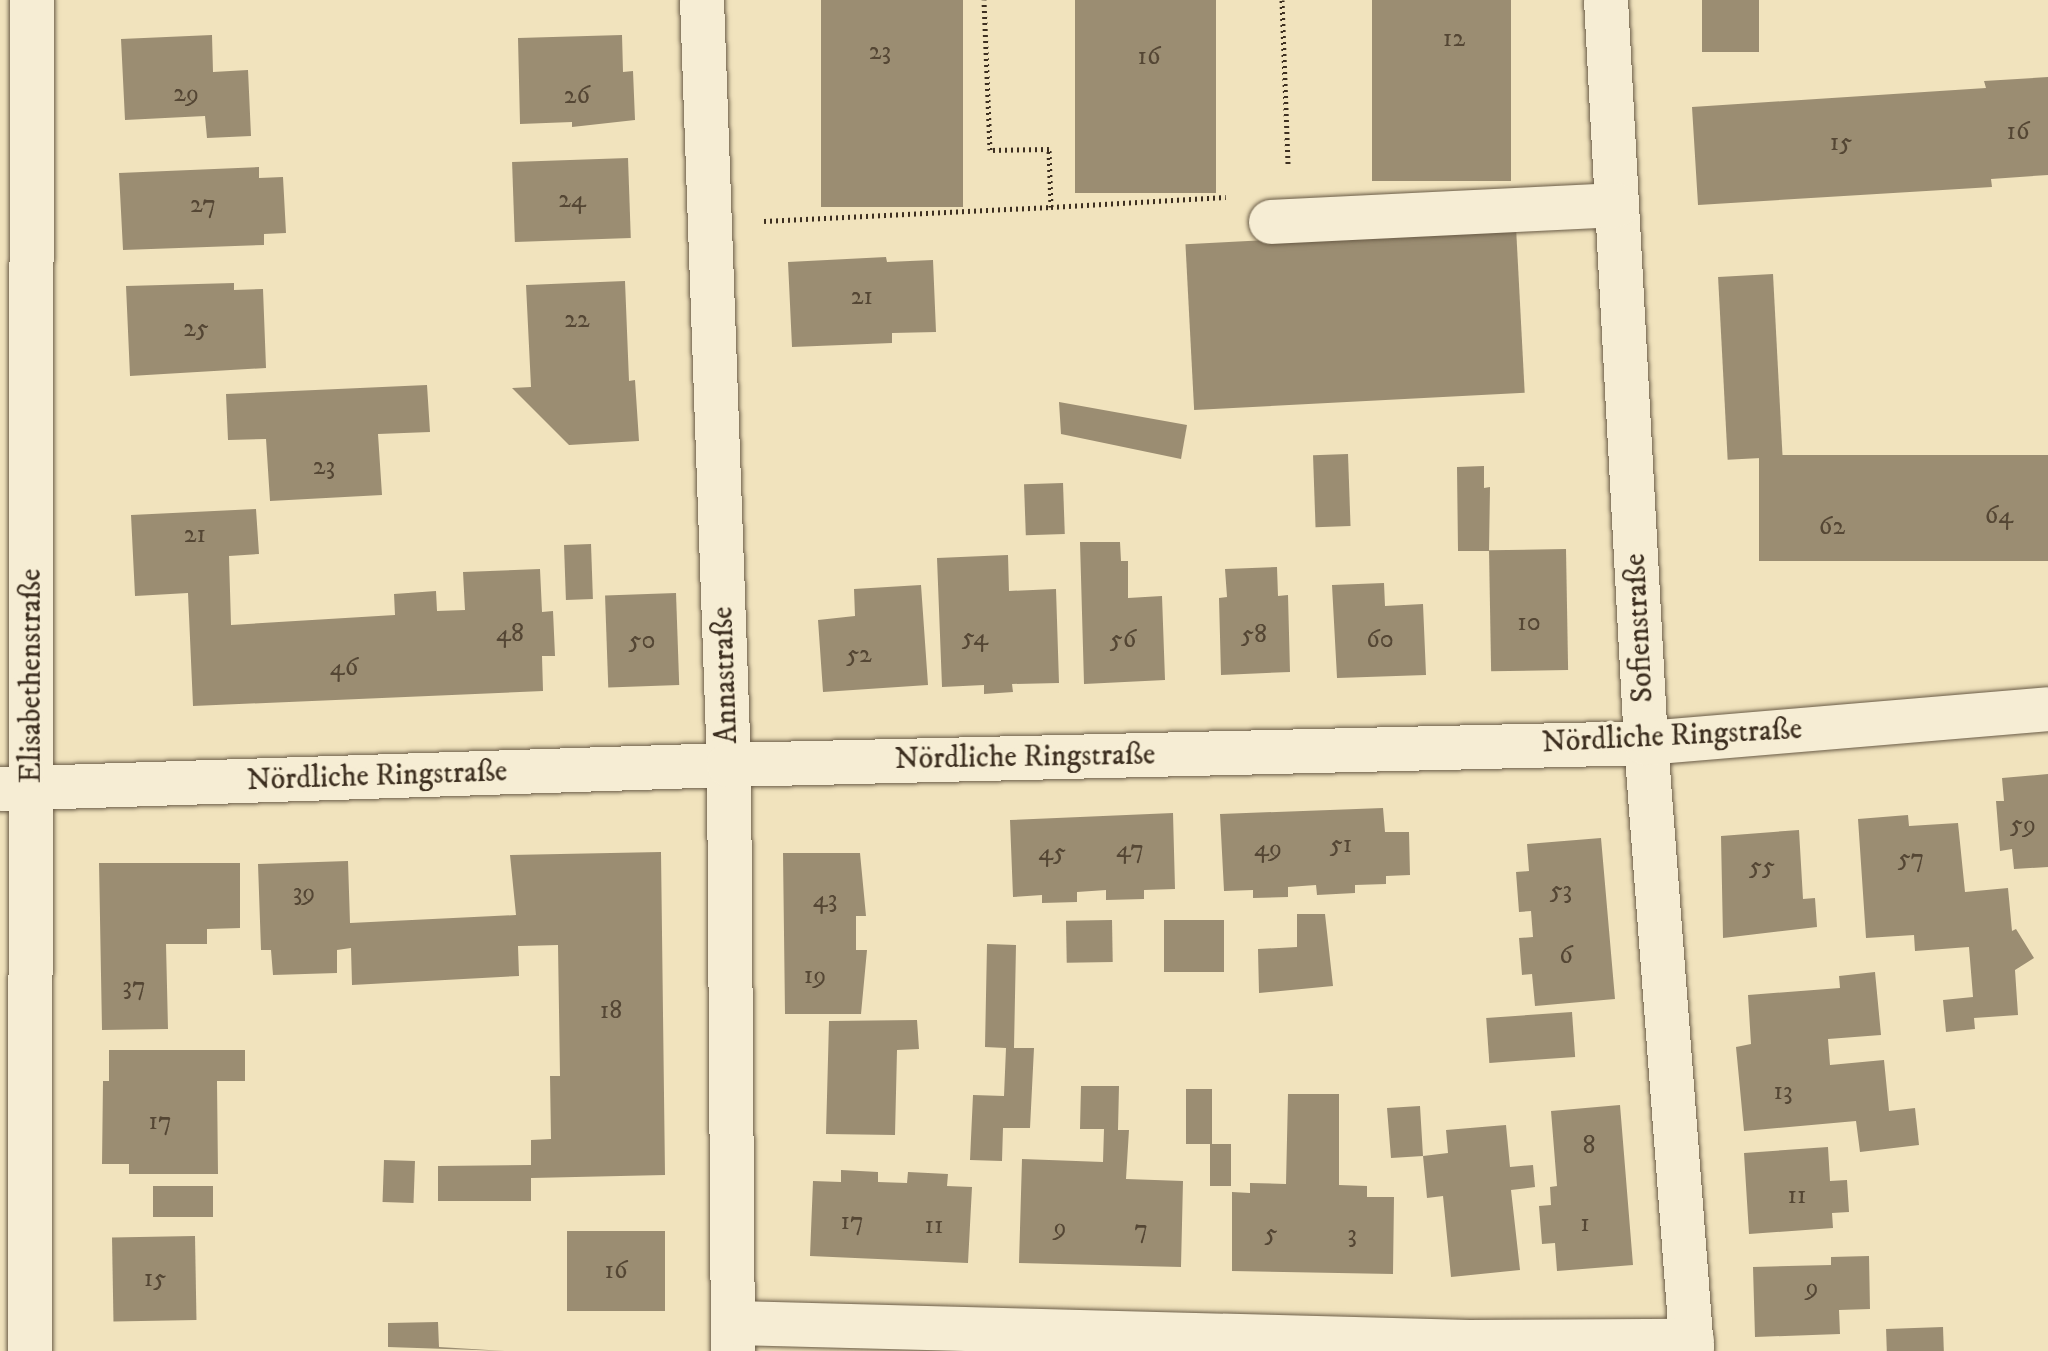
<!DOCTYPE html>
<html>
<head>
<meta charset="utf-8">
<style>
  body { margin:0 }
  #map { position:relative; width:2048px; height:1351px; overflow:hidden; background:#f1e3bd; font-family:"IM FELL DW Pica",serif }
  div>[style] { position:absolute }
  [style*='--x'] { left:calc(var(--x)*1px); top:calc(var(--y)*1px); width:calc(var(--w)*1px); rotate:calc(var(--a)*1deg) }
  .building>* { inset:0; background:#9b8d72; transform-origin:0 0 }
  .path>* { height:5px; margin-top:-2.5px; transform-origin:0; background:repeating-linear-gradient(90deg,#3d2f20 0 2px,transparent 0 6px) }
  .roads { filter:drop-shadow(0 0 2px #6a5c47) drop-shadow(0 0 2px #6a5c47) }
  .minor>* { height:44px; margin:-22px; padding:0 22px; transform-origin:22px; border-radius:22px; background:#f6edd4 }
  span { translate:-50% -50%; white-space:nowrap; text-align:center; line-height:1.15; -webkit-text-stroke:7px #f6edd4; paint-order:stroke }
  .number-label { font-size:26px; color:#544634 }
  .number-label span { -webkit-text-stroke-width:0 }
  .street-label { font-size:30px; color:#3d2f20 }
</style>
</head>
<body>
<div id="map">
  <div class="building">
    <div style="left:821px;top:0;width:142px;height:207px"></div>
    <div style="left:1075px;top:0;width:141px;height:193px"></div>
    <div style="left:1372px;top:0;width:139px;height:181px"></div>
    <div style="left:1702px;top:0;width:57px;height:52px"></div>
    <div style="clip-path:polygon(212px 35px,213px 72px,248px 70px,251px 136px,207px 138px,205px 116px,125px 120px,121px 39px)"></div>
    <div style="clip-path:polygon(622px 35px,623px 72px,633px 71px,635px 120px,572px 127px,572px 122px,520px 124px,518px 38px)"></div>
    <div style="clip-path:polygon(2048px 77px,2048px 175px,1991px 179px,1992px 187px,1698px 205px,1692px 107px,1986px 88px,1984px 81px)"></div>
    <div style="left:628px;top:158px;width:80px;height:116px;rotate:88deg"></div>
    <div style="clip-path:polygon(259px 167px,259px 178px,283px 177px,286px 233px,264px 234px,264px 245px,123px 250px,119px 173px)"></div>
    <div style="left:1516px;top:227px;width:166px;height:331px;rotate:87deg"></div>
    <div style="clip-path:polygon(886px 257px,887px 262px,933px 260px,936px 332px,892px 333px,892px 343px,792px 347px,788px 262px)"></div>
    <div style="left:1773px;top:274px;width:183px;height:55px;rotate:87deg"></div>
    <div style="clip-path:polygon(625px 281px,629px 381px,635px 380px,639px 441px,569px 445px,512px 388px,531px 387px,526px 285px)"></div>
    <div style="clip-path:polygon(234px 283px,234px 290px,263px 289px,266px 368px,130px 376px,126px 286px)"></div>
    <div style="clip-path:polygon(427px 385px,430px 432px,378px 434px,382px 495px,270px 501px,266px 439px,228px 440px,226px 394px)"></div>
    <div style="clip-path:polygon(1059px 402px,1187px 425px,1181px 459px,1061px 434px)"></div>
    <div style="left:1348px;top:454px;width:72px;height:35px;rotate:88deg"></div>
    <div style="left:2048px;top:455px;width:106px;height:289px;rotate:90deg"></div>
    <div style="clip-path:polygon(1484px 466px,1484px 488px,1490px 487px,1489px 551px,1458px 551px,1457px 467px)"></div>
    <div style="left:1063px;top:483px;width:51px;height:39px;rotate:88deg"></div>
    <div style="clip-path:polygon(256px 509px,259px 554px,229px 556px,231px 625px,395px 615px,394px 594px,436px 591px,437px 611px,465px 610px,463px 572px,540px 569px,542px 612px,553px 611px,555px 656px,542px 656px,543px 691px,193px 706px,188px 593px,135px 596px,131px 515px)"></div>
    <div style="clip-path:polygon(1080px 542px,1120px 542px,1121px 561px,1128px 561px,1128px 598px,1162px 596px,1165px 680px,1084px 684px)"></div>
    <div style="left:591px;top:544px;width:55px;height:27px;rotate:88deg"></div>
    <div style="left:1566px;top:549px;width:121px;height:77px;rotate:89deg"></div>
    <div style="clip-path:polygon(1008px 555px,1009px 591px,1056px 589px,1059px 683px,1012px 684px,1013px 692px,984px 694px,984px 685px,942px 687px,937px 558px)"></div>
    <div style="clip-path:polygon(1277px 567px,1278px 596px,1288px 595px,1290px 672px,1221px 675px,1219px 598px,1227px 597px,1225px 569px)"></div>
    <div style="clip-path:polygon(1384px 583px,1385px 606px,1423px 604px,1426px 675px,1337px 678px,1332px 585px)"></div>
    <div style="clip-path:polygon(921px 585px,928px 685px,823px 692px,818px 620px,855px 616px,854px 589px)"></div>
    <div style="left:676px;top:593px;width:92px;height:71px;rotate:88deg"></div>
    <div style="clip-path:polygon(2048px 774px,2048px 867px,2014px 869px,2012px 849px,2000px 851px,1996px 801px,2004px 801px,2002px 778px)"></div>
    <div style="clip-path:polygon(1383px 808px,1385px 832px,1409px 832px,1410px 875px,1386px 876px,1386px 884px,1355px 885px,1355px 893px,1317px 895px,1316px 885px,1288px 887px,1288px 897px,1253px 898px,1253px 890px,1224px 891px,1220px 814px)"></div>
    <div style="clip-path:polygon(1173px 813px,1175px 889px,1144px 890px,1144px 899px,1106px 900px,1106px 890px,1077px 892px,1077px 902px,1042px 903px,1042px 895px,1013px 897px,1010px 820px)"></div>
    <div style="clip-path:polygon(1908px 815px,1909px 826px,1958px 823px,1965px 892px,2008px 888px,2012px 931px,2016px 929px,2034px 958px,2015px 970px,2018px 1015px,1974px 1018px,1975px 1029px,1946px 1032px,1943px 1000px,1973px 997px,1969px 947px,1915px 951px,1914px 935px,1866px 938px,1858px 819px)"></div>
    <div style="clip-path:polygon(1799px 830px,1803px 899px,1815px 898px,1817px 927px,1723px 938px,1721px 836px)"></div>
    <div style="clip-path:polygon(1601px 838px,1615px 999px,1535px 1006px,1532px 974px,1522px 975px,1519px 938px,1533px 937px,1531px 911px,1519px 912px,1516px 872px,1529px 871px,1527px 844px)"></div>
    <div style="clip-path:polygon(661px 852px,665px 1175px,531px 1178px,531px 1201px,438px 1201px,438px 1166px,531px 1165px,531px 1140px,551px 1139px,550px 1076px,560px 1076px,558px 945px,518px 946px,519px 976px,352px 985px,351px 948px,337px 950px,337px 973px,273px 975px,271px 950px,261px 950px,258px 864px,348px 861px,350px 923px,516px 915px,510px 855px)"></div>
    <div style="clip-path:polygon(783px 853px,860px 853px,866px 916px,856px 916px,856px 950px,867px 950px,861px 1014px,785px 1014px)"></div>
    <div style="clip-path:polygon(99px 863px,240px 863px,240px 928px,207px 929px,207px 944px,166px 944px,168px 1029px,102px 1030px)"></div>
    <div style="clip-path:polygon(1297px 914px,1325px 914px,1333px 986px,1259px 993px,1258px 949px,1297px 947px)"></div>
    <div style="left:1112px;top:920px;width:42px;height:46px;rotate:89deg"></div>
    <div style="left:1164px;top:920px;width:60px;height:52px"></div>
    <div style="clip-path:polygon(987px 944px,1016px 945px,1014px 1048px,1034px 1048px,1030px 1128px,1003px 1128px,1002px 1161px,970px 1160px,973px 1095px,1004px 1096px,1006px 1048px,985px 1047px)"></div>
    <div style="clip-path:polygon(1875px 972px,1881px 1035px,1828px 1039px,1830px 1065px,1884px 1060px,1889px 1111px,1915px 1108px,1919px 1145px,1860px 1152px,1856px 1121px,1744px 1131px,1736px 1047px,1751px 1044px,1748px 995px,1840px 988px,1839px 976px)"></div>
    <div style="left:1572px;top:1012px;width:45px;height:86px;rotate:86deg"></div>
    <div style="clip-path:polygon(917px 1020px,919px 1049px,897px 1050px,895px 1135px,826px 1134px,829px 1021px)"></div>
    <div style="clip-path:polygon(109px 1050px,245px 1050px,245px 1081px,217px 1081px,218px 1174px,129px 1174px,129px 1164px,102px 1164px,103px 1081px,109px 1081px)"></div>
    <div style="clip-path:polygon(1081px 1086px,1119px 1086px,1118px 1130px,1129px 1130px,1126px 1179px,1183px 1181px,1181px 1267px,1019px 1263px,1022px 1159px,1103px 1162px,1104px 1129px,1080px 1129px)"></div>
    <div style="left:1186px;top:1089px;width:26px;height:55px"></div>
    <div style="clip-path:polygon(1288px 1094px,1339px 1094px,1339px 1185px,1367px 1186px,1367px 1197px,1394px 1197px,1393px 1274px,1232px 1271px,1232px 1192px,1250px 1193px,1250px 1183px,1286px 1184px)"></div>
    <div style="clip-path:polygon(1620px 1105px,1633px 1265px,1557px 1271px,1555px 1243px,1542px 1244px,1539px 1206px,1551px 1205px,1550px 1187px,1557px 1186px,1551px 1111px)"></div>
    <div style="clip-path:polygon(1420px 1106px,1423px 1156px,1448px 1153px,1446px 1130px,1506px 1125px,1510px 1167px,1533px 1165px,1535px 1187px,1511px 1190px,1520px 1270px,1451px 1277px,1443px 1196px,1427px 1198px,1423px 1156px,1391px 1158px,1387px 1108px)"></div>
    <div style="left:1210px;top:1144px;width:21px;height:42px"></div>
    <div style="clip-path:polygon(1828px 1147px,1830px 1181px,1847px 1180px,1849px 1212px,1832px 1213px,1833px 1228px,1749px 1234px,1744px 1153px)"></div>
    <div style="left:384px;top:1160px;width:31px;height:42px;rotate:2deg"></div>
    <div style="clip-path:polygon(841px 1170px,878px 1172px,878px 1182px,907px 1183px,908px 1172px,948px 1174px,947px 1186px,972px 1187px,968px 1263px,810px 1256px,813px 1181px,841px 1182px)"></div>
    <div style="left:213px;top:1186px;width:31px;height:60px;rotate:90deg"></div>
    <div style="left:567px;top:1231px;width:98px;height:80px"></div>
    <div style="left:195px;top:1236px;width:84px;height:83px;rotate:89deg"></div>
    <div style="clip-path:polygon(1869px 1256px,1870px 1309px,1839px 1310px,1840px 1334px,1755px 1337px,1753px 1267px,1831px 1265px,1831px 1257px)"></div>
    <div style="clip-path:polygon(438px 1322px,439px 1347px,505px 1351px,388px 1347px,388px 1323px)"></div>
    <div style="left:1943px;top:1327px;width:24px;height:57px;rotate:88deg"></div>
  </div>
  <div class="path">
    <div style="--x:1282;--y:0;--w:167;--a:87.9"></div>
    <div style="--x:1051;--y:207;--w:175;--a:-3.3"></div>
    <div style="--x:764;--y:221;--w:287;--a:-2.8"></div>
    <div style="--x:1051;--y:207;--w:58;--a:-92"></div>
    <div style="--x:1049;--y:149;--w:59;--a:179"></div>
    <div style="--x:990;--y:150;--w:150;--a:-92.3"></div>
  </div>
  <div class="roads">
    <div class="minor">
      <div style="--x:702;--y:0;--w:765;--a:87.98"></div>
      <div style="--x:729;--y:765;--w:586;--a:89.61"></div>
      <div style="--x:1606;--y:0;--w:744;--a:86.92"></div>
      <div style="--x:1646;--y:743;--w:610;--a:85.67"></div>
      <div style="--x:1271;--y:222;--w:346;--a:-2.8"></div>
      <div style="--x:0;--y:789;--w:729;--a:-1.89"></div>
      <div style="--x:729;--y:765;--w:917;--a:-1.37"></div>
      <div style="--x:1646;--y:743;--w:403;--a:-4.8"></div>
      <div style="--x:735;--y:1323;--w:734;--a:1.48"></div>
      <div style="--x:1469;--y:1342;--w:223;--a:-0.3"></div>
      <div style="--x:30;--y:1351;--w:1351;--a:-89.92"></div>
    </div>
  </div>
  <div class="number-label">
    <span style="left:1454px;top:39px">12</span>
    <span style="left:880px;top:52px">23</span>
    <span style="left:1149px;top:57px">16</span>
    <span style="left:186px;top:94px">29</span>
    <span style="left:577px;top:96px">26</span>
    <span style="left:2018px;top:132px">16</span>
    <span style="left:1841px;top:143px">15</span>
    <span style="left:572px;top:200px">24</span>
    <span style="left:203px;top:205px">27</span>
    <span style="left:862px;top:297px">21</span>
    <span style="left:577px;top:320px">22</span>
    <span style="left:196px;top:329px">25</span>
    <span style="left:324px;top:467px">23</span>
    <span style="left:1999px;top:516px">64</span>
    <span style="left:1832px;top:527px">62</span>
    <span style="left:195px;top:535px">21</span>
    <span style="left:1529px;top:623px">10</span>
    <span style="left:510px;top:634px">48</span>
    <span style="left:1254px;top:635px">58</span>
    <span style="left:975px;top:638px">54</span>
    <span style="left:1123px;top:640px">56</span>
    <span style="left:1380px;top:640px">60</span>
    <span style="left:642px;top:641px">50</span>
    <span style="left:859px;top:655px">52</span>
    <span style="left:344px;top:668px">46</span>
    <span style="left:2023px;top:825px">59</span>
    <span style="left:1341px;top:845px">51</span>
    <span style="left:1268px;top:849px">49</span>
    <span style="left:1130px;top:850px">47</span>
    <span style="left:1052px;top:853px">45</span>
    <span style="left:1911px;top:859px">57</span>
    <span style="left:1762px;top:867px">55</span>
    <span style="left:1561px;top:891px">53</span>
    <span style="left:304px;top:893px">39</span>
    <span style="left:825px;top:900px">43</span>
    <span style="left:1566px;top:956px">6</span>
    <span style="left:815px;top:976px">19</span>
    <span style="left:134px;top:987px">37</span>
    <span style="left:611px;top:1011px">18</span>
    <span style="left:1783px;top:1092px">13</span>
    <span style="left:160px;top:1122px">17</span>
    <span style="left:1589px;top:1146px">8</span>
    <span style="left:1797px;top:1196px">11</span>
    <span style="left:852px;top:1222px">17</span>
    <span style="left:1585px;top:1224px">1</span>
    <span style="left:934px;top:1226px">11</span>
    <span style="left:1060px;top:1228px">9</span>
    <span style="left:1141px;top:1230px">7</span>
    <span style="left:1271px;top:1234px">5</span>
    <span style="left:1352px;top:1235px">3</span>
    <span style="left:616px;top:1271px">16</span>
    <span style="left:155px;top:1279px">15</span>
    <span style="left:1812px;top:1288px">9</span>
  </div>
  <div class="street-label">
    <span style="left:1640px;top:628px;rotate:-93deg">Sofienstraße</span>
    <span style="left:726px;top:675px;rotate:-92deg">Annastraße</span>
    <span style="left:32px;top:676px;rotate:-90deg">Elisabethenstraße</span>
    <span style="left:1672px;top:737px;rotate:-3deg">Nördliche Ringstraße</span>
    <span style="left:1025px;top:758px;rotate:-1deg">Nördliche Ringstraße</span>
    <span style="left:377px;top:777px;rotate:-2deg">Nördliche Ringstraße</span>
  </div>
</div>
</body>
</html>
